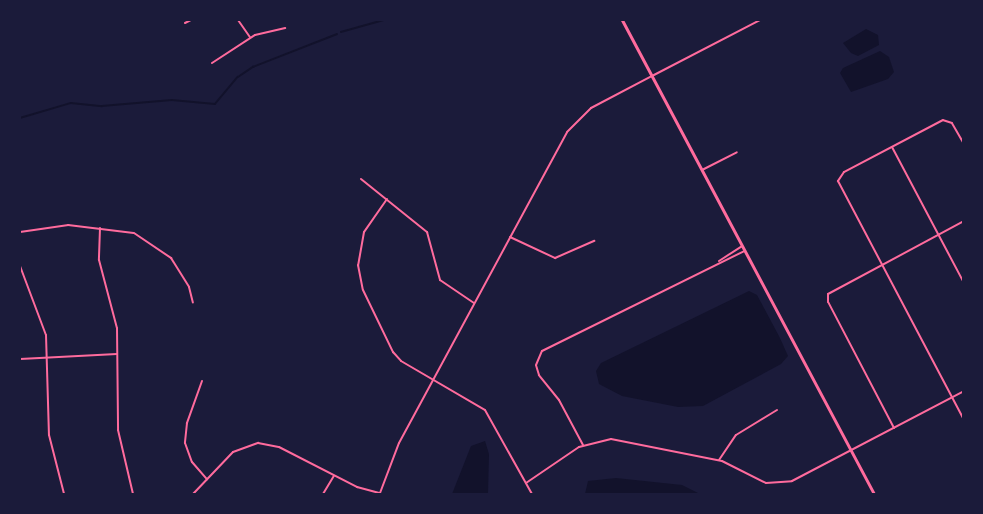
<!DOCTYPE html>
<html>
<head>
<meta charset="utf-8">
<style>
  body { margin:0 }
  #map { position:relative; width:983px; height:514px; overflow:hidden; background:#1b1b3a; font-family:Literata,serif }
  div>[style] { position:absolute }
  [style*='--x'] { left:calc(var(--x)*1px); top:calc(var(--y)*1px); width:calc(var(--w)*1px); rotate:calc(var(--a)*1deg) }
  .water>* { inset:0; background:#12122b }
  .stream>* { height:1.5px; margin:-0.75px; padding:0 0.75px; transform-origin:0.75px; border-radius:0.75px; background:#12122b }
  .minor>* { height:2px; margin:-1px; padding:0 1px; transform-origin:1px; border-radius:1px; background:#ff6b9d }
  .tertiary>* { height:2px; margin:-1px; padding:0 1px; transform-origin:1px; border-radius:1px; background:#ff6b9d }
  .secondary>* { height:3px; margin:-1.5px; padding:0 1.5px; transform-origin:1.5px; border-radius:1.5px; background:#ff6b9d }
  span { translate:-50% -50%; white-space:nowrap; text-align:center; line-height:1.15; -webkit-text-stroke:6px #1b1b3a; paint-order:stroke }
  .frame { position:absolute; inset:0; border:21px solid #1b1b3a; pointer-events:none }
</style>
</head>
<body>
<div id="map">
  <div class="water">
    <div style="clip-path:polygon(866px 29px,878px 35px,879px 45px,858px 56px,851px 53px,843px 43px)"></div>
    <div style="clip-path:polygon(880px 51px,889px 57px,894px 72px,888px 79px,851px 92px,840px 73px,843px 68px)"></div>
    <div style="clip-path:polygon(749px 291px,757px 295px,780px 338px,788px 356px,781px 364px,703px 406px,678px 407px,622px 396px,599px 384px,596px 371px,601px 363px)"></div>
    <div style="clip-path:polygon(485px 441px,489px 454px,488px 494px,452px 494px,471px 446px)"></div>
    <div style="clip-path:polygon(616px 478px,682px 485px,700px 494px,585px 494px,588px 481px)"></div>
  </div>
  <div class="stream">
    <div style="--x:341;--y:32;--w:45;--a:-15.6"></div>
    <div style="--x:20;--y:118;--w:53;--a:-16.4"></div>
    <div style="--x:71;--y:103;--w:31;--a:6"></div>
    <div style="--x:102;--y:106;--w:70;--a:-4.9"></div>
    <div style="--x:172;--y:100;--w:43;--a:5.3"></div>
    <div style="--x:215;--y:104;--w:35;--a:-50"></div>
    <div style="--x:238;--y:77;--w:18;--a:-34"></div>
    <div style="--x:253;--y:67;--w:90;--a:-21.4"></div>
  </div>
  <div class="minor">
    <div style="--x:238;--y:20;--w:21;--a:55"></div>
    <div style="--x:185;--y:23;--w:7;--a:-27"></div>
    <div style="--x:212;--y:63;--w:51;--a:-33.1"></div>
    <div style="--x:255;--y:35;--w:31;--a:-13"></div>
    <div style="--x:652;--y:76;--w:122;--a:-27.4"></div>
    <div style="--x:964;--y:144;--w:24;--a:-120"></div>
    <div style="--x:952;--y:123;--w:9;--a:-162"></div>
    <div style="--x:943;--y:120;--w:112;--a:152.3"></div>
    <div style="--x:844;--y:172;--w:11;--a:124"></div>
    <div style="--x:838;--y:181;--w:270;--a:62.2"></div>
    <div style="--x:892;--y:147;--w:154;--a:62.1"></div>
    <div style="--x:702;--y:170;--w:39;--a:-27"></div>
    <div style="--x:361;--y:179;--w:85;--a:38.8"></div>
    <div style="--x:427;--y:232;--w:50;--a:74.8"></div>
    <div style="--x:440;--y:280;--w:41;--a:34.1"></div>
    <div style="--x:387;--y:199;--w:40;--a:124.9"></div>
    <div style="--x:364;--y:232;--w:34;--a:100"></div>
    <div style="--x:358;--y:265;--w:25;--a:79"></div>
    <div style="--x:363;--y:290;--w:69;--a:64.2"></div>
    <div style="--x:393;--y:352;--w:12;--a:48"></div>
    <div style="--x:401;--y:361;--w:97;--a:30.3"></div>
    <div style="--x:485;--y:410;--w:96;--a:60.8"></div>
    <div style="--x:100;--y:228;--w:32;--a:92"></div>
    <div style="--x:99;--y:260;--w:70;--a:75.2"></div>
    <div style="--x:117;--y:328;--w:102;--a:89.4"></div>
    <div style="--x:118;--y:430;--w:66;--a:76.8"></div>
    <div style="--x:20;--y:232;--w:49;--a:-8.3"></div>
    <div style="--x:68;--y:225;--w:66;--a:6.9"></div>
    <div style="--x:134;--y:233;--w:45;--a:34"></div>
    <div style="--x:171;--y:258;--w:34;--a:58"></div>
    <div style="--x:189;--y:287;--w:16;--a:76"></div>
    <div style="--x:510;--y:237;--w:50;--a:25"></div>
    <div style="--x:555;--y:258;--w:43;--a:-23.6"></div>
    <div style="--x:719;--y:261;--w:27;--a:-33"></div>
    <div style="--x:20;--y:359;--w:97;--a:-3"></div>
    <div style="--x:202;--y:381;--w:45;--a:109.7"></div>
    <div style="--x:187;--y:423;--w:20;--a:96"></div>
    <div style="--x:185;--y:443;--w:20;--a:70"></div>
    <div style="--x:192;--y:462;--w:23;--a:49"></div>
    <div style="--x:894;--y:428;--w:142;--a:-117.6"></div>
    <div style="--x:828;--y:302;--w:8;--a:-90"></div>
    <div style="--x:828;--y:294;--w:154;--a:-28.2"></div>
    <div style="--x:583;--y:445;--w:51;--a:-118.1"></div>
    <div style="--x:559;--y:400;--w:32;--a:-129"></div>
    <div style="--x:539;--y:375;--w:10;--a:-107"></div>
    <div style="--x:536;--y:365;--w:15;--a:-67"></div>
    <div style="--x:542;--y:351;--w:225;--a:-26.3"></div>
    <div style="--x:719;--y:460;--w:30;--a:-56"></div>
    <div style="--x:736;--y:435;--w:48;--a:-31.4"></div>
    <div style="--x:526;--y:483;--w:64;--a:-34.2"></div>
    <div style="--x:579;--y:447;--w:33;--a:-14"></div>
    <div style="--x:611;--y:439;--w:113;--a:11.2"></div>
    <div style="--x:722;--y:461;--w:49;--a:26.6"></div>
    <div style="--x:766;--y:483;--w:26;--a:-4"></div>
    <div style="--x:792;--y:481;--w:194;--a:-27.6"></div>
    <div style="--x:323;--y:494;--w:21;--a:-59"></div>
  </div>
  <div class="tertiary">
    <div style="--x:20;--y:266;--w:74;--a:69.4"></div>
    <div style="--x:46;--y:335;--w:100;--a:88.3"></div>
    <div style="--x:49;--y:435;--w:61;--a:75.7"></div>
    <div style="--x:193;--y:494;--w:58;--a:-46.4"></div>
    <div style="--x:233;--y:452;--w:27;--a:-20"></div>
    <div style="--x:258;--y:443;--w:21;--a:11"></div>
    <div style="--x:279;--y:447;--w:88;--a:27.1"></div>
    <div style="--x:357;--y:487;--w:24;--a:15"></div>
    <div style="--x:380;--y:493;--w:53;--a:-69.2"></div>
    <div style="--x:399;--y:443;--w:353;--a:-61.6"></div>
    <div style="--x:567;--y:132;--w:34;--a:-45"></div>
    <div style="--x:591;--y:108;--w:69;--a:-27.7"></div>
  </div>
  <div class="secondary">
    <div style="--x:622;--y:20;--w:537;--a:62"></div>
  </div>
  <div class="frame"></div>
</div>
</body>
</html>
